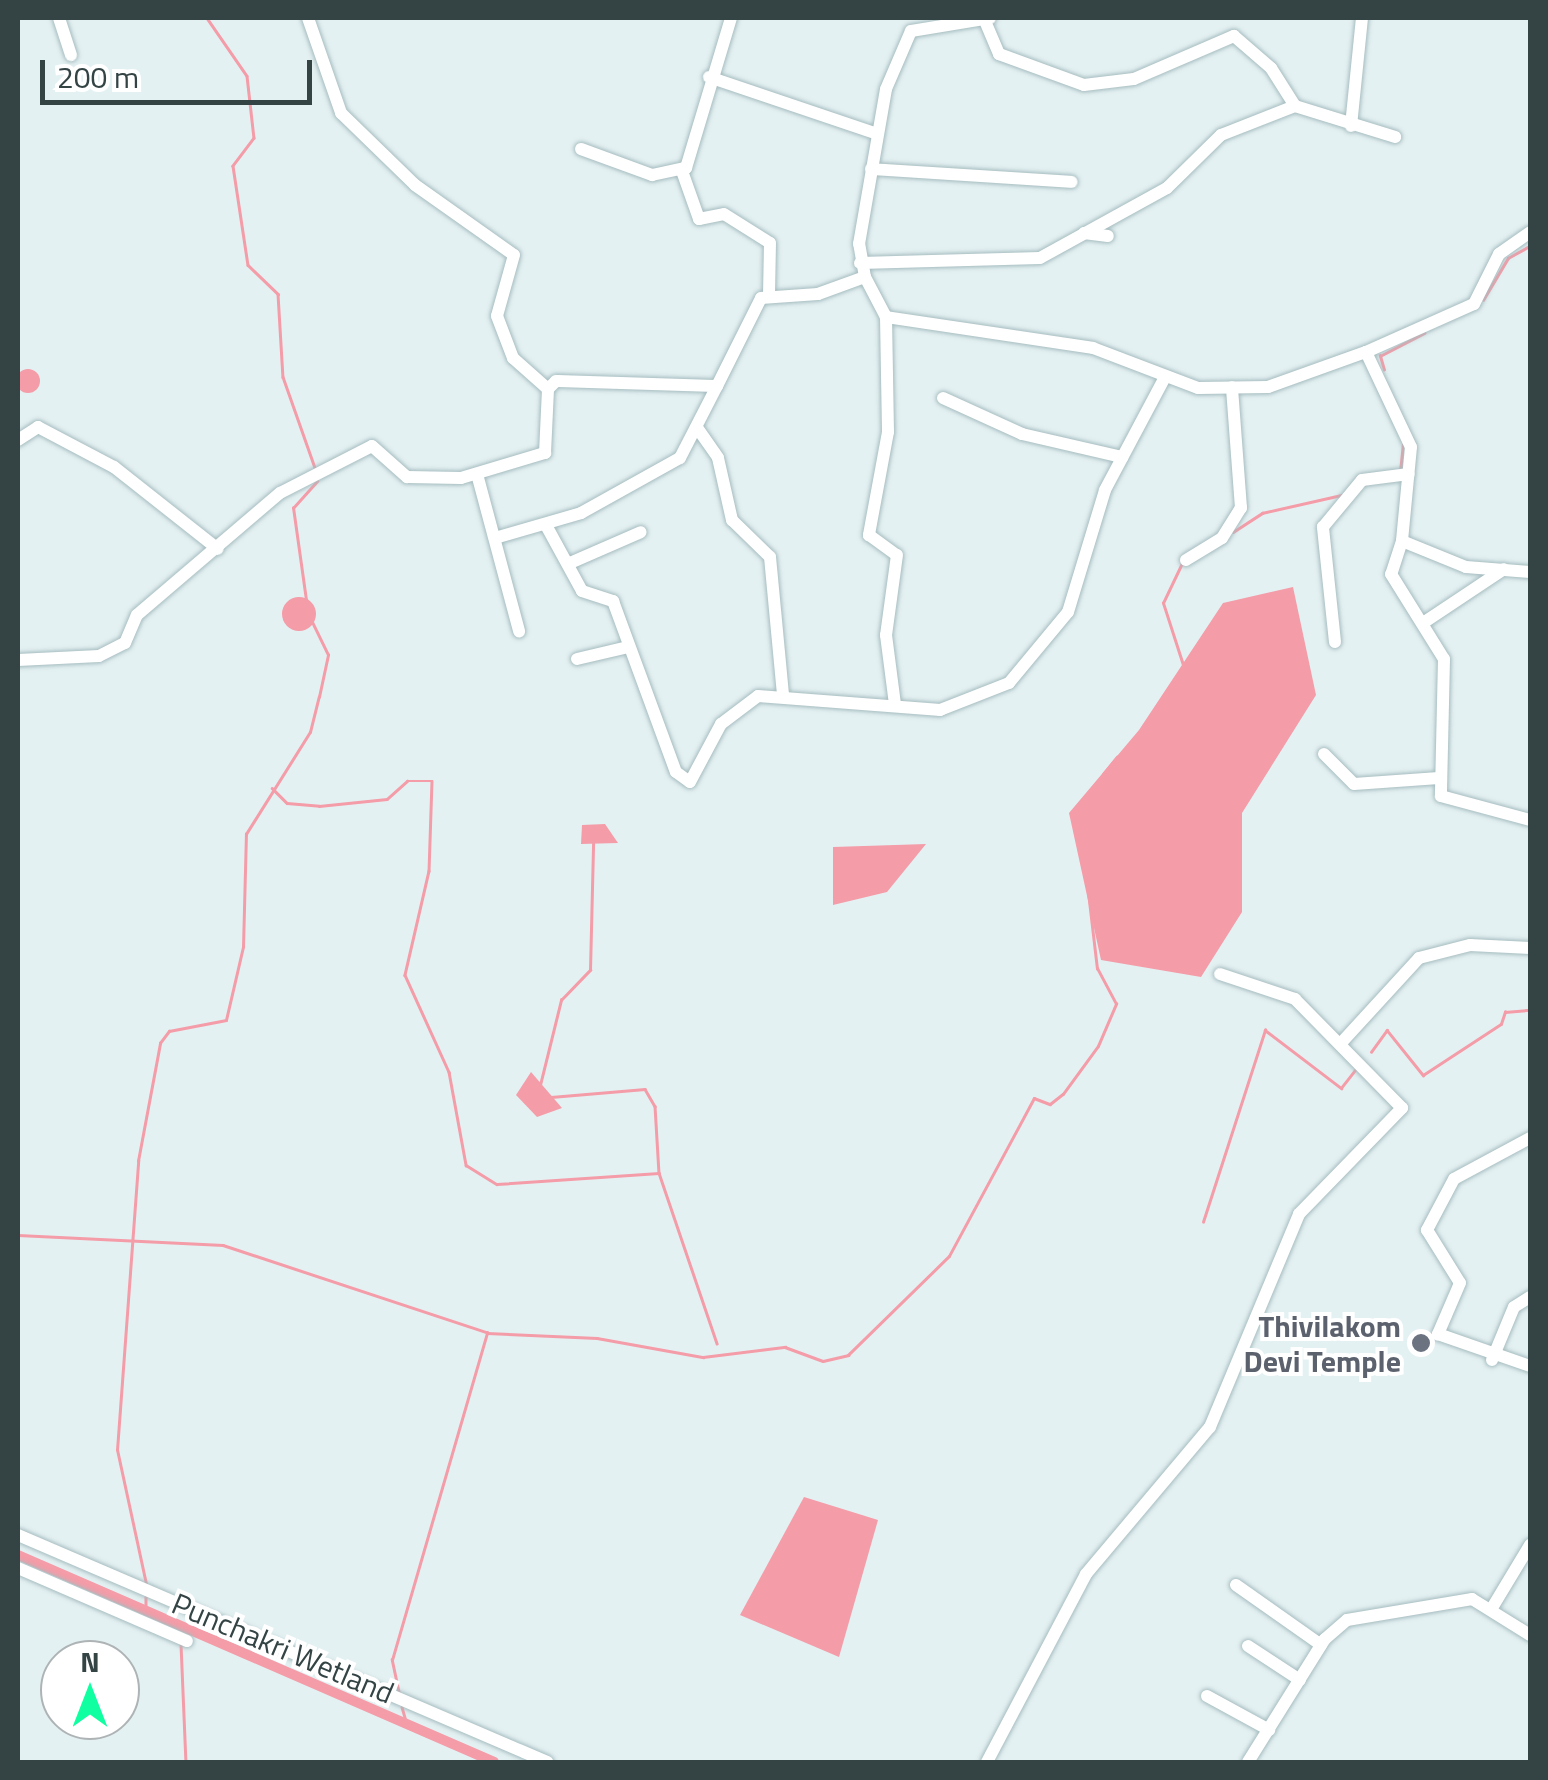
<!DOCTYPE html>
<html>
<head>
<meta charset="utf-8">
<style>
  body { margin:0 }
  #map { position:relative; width:1548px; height:1780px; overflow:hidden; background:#e4f1f3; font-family:"Titillium Web",sans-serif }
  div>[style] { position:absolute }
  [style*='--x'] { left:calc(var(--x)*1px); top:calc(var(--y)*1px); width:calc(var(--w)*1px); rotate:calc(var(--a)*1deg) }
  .water>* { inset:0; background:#f49ca8 }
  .round { border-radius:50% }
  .stream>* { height:2.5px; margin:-1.25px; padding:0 1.25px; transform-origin:1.25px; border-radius:1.25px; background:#f49ca8 }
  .canal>* { height:10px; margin:-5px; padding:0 5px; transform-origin:5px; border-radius:5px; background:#f49ca8 }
  .roads { filter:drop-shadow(0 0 2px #a6bcbf) drop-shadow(0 0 2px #a6bcbf) }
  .minor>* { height:12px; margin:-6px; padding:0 6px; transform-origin:6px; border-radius:6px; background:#fff }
  .dots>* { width:28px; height:28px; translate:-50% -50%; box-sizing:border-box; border:5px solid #fff; border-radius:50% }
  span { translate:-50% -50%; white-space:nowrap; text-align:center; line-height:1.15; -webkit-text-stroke:8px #fff; paint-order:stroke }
  .worship-label { font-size:30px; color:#5b616d; font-weight:700 }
  .right { translate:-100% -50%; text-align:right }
  .street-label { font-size:30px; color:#344445 }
  .frame { position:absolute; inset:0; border:20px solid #344445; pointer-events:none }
  .north { position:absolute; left:40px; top:1640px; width:100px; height:100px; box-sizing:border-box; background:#fff; border:2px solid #aeb4b5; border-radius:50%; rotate:0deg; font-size:28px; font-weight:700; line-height:40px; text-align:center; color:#344445 }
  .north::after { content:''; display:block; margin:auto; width:35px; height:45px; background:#0fffa1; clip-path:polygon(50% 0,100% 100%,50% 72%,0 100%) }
  .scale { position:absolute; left:40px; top:60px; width:272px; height:45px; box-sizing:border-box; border:5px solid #344445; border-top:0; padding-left:12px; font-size:30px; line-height:35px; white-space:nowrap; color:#344445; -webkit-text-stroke:8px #fff; paint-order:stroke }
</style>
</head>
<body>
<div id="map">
  <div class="water">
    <div class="round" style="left:16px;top:369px;width:24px;height:24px"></div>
    <div style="clip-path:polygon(1293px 587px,1316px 695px,1242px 813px,1242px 912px,1201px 977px,1101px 960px,1069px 813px,1139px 730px,1223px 603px)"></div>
    <div class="round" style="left:282px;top:597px;width:34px;height:34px"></div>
    <div style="clip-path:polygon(605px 824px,618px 843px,581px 844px,582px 825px)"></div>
    <div style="clip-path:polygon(926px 844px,887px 892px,833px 905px,833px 847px)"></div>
    <div style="clip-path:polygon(531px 1072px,562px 1108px,537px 1117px,516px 1095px)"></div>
    <div style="clip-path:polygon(804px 1497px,878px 1520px,839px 1657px,740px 1615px)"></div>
  </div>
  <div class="stream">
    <div style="--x:207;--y:18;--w:70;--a:55.4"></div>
    <div style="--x:247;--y:76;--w:62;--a:83.6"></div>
    <div style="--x:254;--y:138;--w:35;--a:127"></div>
    <div style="--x:233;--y:166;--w:100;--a:81.4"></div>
    <div style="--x:248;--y:265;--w:42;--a:44"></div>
    <div style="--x:278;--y:294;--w:83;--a:86.6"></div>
    <div style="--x:283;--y:377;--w:96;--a:70.6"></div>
    <div style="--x:1483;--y:300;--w:49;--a:-59.2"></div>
    <div style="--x:1508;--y:258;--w:25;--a:-29"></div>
    <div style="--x:1384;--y:370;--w:15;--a:-106"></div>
    <div style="--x:1380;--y:356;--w:50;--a:-27.6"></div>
    <div style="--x:1400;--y:472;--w:27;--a:-84"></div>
    <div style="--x:1233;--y:532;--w:35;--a:-33"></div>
    <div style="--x:1262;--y:513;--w:81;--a:-12.8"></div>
    <div style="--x:306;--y:600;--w:93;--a:-98"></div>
    <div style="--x:293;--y:508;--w:36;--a:-48"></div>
    <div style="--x:1183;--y:665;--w:65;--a:-107.9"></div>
    <div style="--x:1163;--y:603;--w:47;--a:-64.5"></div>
    <div style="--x:1103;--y:774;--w:22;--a:-51"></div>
    <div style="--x:272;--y:788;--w:21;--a:45"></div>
    <div style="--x:287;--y:803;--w:32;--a:5"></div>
    <div style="--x:319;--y:806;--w:68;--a:-5.9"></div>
    <div style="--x:387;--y:799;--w:27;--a:-42"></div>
    <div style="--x:407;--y:781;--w:25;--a:0"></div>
    <div style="--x:432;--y:781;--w:90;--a:91.9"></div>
    <div style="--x:429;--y:871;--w:107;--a:103"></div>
    <div style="--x:405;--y:975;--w:107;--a:65.6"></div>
    <div style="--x:449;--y:1072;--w:95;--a:79.6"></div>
    <div style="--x:466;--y:1165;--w:36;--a:32"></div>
    <div style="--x:497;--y:1184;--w:162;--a:-3.9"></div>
    <div style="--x:659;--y:1173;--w:180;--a:71.2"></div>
    <div style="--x:1371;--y:1052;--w:27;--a:-54"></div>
    <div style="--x:1387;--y:1030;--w:58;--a:51.3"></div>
    <div style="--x:1423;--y:1075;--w:93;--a:-33.2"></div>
    <div style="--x:1501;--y:1024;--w:13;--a:-72"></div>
    <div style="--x:1505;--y:1012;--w:25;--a:-5"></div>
    <div style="--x:540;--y:1085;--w:88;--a:-76.1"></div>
    <div style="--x:561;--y:1000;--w:42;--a:-46"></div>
    <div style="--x:590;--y:970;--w:126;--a:-88.6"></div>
    <div style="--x:551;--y:1097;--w:94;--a:-4.9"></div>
    <div style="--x:645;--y:1089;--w:20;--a:60"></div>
    <div style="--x:655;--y:1106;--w:67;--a:86.6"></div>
    <div style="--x:1203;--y:1222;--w:202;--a:-72.1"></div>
    <div style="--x:1265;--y:1030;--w:96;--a:37.3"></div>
    <div style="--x:1341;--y:1088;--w:23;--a:-52"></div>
    <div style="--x:18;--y:1235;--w:205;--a:2.8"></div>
    <div style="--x:223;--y:1245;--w:277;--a:18.3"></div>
    <div style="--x:146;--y:1584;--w:137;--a:-102.2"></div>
    <div style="--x:117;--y:1450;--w:290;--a:-85.8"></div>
    <div style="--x:138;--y:1161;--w:120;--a:-79.4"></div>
    <div style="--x:160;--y:1043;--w:15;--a:-53"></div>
    <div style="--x:169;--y:1031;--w:58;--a:-10.9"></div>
    <div style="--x:226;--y:1020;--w:75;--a:-76.9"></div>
    <div style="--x:243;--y:947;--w:113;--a:-88.5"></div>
    <div style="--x:246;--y:834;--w:120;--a:-57.9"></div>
    <div style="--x:310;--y:732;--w:36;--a:-76"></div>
    <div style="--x:319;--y:697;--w:43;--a:-77.9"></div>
    <div style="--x:328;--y:655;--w:37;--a:-116"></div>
    <div style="--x:146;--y:1597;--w:14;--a:90"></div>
    <div style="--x:181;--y:1644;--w:118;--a:87.6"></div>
    <div style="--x:399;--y:1694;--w:35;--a:-102"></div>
    <div style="--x:392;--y:1660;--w:341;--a:-73.8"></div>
    <div style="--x:487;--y:1333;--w:110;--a:2.6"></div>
    <div style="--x:597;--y:1338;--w:108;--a:10.2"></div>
    <div style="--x:703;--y:1357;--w:83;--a:-7"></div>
    <div style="--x:785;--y:1347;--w:40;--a:20.2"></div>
    <div style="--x:823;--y:1361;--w:26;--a:-13"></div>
    <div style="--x:848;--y:1355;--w:141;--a:-44.4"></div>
    <div style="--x:949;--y:1256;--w:179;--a:-61.7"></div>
    <div style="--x:1034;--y:1098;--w:17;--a:21"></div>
    <div style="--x:1050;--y:1104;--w:16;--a:-38"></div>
    <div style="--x:1063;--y:1094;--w:59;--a:-53.9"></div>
    <div style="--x:1098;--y:1046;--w:46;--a:-66.8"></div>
    <div style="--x:1116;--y:1004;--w:40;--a:-118"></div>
    <div style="--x:1097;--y:969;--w:86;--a:-96.7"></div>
    <div style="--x:402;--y:1707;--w:18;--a:74"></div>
  </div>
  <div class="canal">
    <div style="--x:18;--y:1555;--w:519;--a:23.5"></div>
  </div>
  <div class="roads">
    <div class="minor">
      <div style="--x:59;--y:18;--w:39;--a:72"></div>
      <div style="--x:308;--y:18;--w:101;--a:70.8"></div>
      <div style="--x:341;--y:113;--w:103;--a:44.2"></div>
      <div style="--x:415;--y:185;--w:121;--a:35.3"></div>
      <div style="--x:514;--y:255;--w:63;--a:105.6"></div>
      <div style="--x:497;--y:316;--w:45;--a:69.1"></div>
      <div style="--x:513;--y:358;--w:47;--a:41.5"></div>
      <div style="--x:985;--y:21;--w:36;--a:67"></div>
      <div style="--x:999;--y:54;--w:90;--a:20"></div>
      <div style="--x:1084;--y:85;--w:50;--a:-6.8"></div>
      <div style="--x:1134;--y:79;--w:109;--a:-23.3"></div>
      <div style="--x:1234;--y:36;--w:49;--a:40.9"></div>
      <div style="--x:1271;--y:68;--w:45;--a:57.7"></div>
      <div style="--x:709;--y:77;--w:177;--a:18.7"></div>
      <div style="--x:1351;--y:126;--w:109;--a:-84.2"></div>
      <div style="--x:581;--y:149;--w:76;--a:20.1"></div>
      <div style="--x:652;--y:175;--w:35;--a:-12"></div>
      <div style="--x:686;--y:168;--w:157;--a:-73.3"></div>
      <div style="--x:871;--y:169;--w:201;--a:3.7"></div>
      <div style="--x:682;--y:171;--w:51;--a:70.5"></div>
      <div style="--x:699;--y:219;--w:25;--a:-11"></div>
      <div style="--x:724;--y:214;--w:54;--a:32.2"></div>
      <div style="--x:770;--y:243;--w:51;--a:91.1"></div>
      <div style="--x:1084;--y:233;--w:24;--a:7"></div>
      <div style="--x:860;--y:263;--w:180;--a:-1.6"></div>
      <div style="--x:1040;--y:258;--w:145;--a:-28.9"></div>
      <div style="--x:1167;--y:188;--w:76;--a:-44.5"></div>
      <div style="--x:1221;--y:135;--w:79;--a:-21.4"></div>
      <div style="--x:1295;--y:106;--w:105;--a:17.2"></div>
      <div style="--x:865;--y:277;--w:45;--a:62.3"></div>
      <div style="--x:886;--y:317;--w:115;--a:89"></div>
      <div style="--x:888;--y:432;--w:105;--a:100.5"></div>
      <div style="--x:869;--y:535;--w:34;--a:36"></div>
      <div style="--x:897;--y:555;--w:81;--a:97.8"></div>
      <div style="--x:886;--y:635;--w:70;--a:82.6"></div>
      <div style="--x:886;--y:317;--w:209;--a:8.5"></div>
      <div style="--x:1093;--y:348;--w:112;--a:20.9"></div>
      <div style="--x:1198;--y:388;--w:70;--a:-0.8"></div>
      <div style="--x:1268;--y:387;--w:104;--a:-19.7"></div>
      <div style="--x:1366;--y:352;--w:105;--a:64.7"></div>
      <div style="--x:1411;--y:447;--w:94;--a:95.5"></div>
      <div style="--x:1402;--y:541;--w:69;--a:22.1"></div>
      <div style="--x:1466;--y:567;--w:64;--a:4.5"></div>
      <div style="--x:1366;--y:352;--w:118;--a:-24"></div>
      <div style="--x:1474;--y:304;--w:56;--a:-63.4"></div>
      <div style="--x:1499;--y:254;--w:38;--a:-35"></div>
      <div style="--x:943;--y:398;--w:87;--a:24.5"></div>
      <div style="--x:1022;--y:434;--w:103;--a:13"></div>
      <div style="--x:698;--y:429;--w:35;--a:55"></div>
      <div style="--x:718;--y:458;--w:64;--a:77.3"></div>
      <div style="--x:732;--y:520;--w:53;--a:44.2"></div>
      <div style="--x:770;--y:557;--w:138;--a:84.6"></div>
      <div style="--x:18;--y:440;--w:24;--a:-33"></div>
      <div style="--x:38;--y:427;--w:86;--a:27.8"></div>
      <div style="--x:114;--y:467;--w:132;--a:38.3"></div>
      <div style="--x:477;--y:474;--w:163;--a:75"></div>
      <div style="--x:547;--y:527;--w:73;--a:61.3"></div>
      <div style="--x:582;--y:591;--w:33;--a:18"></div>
      <div style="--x:613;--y:601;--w:182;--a:69.8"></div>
      <div style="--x:676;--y:772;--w:17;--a:36"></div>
      <div style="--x:690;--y:782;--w:66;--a:-61.9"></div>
      <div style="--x:721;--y:724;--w:46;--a:-37.1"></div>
      <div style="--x:758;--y:696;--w:183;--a:4.4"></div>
      <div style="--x:940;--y:710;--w:74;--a:-21.4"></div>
      <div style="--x:1009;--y:683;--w:92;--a:-50.3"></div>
      <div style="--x:1068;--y:612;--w:127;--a:-73.1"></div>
      <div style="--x:1105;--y:490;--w:128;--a:-62"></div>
      <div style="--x:495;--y:538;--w:90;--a:-16.2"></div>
      <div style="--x:581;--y:513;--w:113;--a:-29.1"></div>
      <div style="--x:680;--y:458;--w:81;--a:-62.8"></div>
      <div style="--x:1402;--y:541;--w:35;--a:108"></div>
      <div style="--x:1391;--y:574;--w:100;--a:58.1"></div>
      <div style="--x:1444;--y:659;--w:137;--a:91.3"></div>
      <div style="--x:1441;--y:796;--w:92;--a:15.1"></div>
      <div style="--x:1186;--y:560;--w:42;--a:-31.4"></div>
      <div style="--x:1222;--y:538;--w:36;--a:-58"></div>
      <div style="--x:1241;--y:508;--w:121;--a:-94.3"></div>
      <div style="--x:570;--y:563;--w:77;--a:-23.6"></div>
      <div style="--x:1423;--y:623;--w:97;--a:-33.7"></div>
      <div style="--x:1335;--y:642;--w:116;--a:-96"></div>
      <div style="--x:1323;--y:527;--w:61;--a:-50.3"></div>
      <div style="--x:1362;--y:480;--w:47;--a:-7.3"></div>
      <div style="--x:577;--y:659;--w:52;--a:-13.2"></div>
      <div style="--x:18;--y:660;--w:81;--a:-2.8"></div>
      <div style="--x:99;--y:656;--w:29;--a:-27"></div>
      <div style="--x:125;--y:643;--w:30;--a:-67"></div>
      <div style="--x:137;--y:615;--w:188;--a:-40.5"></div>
      <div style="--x:280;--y:493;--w:103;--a:-27.1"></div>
      <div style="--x:372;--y:446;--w:47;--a:41.5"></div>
      <div style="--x:407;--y:477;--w:54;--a:1.1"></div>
      <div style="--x:461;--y:478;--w:88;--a:-16.6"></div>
      <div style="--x:545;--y:453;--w:64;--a:-87.3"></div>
      <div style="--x:548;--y:389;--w:11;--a:-45"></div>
      <div style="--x:556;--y:381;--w:161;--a:1.8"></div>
      <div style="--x:717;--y:386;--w:98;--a:-63.4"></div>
      <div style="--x:761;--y:298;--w:57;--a:-4"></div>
      <div style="--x:818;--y:294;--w:50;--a:-19.9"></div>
      <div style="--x:865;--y:277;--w:34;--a:-100"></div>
      <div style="--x:859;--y:244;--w:157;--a:-80.1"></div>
      <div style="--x:886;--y:89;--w:63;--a:-66.7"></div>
      <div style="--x:911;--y:31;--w:80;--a:-9.3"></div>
      <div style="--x:1324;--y:754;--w:42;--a:45"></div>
      <div style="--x:1354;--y:784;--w:85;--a:-4"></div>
      <div style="--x:1342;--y:1042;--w:114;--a:-47.5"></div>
      <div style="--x:1419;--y:958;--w:53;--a:-14.3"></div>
      <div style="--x:1470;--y:945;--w:60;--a:2.9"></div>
      <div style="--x:1530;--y:1138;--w:86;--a:151.7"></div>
      <div style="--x:1454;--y:1179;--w:58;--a:117.9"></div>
      <div style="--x:1427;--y:1230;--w:62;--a:58.1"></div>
      <div style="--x:1460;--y:1283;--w:56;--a:113.3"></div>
      <div style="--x:1438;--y:1334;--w:97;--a:19.2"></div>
      <div style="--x:1492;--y:1360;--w:57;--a:-67.5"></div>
      <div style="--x:1514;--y:1307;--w:19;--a:-32"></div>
      <div style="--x:18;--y:1535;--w:576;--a:23.22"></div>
      <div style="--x:18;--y:1568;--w:184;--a:23.4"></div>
      <div style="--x:1236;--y:1585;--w:104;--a:35.2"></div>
      <div style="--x:1492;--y:1608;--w:74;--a:-58.9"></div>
      <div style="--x:1248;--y:1646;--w:62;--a:33.2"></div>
      <div style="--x:1207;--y:1696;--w:71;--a:28.7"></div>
      <div style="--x:987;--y:1762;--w:212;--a:-62.2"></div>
      <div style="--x:1086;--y:1574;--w:192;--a:-49.9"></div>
      <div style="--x:1210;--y:1427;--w:231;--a:-67.3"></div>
      <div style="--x:1299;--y:1214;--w:148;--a:-45.8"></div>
      <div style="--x:1402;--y:1108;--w:153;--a:-134.5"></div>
      <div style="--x:1295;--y:999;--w:79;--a:-161.6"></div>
      <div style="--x:1248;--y:1762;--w:145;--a:-58"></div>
      <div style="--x:1325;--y:1639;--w:29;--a:-41"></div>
      <div style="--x:1347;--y:1620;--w:127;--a:-9.5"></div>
      <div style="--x:1472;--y:1599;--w:68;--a:31.8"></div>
    </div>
  </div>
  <div class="dots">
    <div style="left:1421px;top:1343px;background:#6b7280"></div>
  </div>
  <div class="worship-label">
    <span class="right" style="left:1401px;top:1343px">Thivilakom<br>Devi Temple</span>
  </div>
  <div class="street-label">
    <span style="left:283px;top:1648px;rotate:23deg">Punchakri Wetland</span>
  </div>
  <div class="frame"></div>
  <div class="north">N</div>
  <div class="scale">200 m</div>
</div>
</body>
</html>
